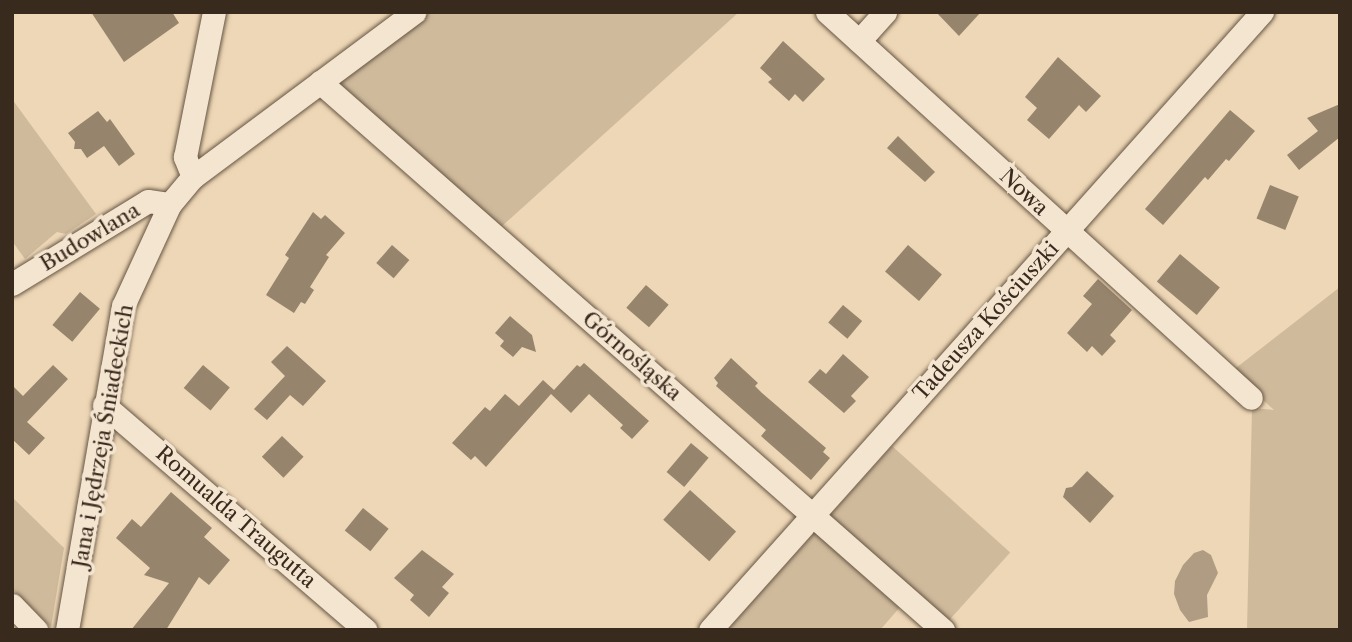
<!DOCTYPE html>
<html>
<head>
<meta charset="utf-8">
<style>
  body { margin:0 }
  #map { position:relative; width:1352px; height:642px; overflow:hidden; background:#eed7b6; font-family:"Libre Caslon Text",serif }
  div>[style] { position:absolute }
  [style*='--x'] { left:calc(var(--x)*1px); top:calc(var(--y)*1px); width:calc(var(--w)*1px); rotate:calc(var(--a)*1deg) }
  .green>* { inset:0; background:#cfba9c; transform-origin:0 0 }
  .water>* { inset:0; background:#b09c82 }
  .building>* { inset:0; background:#97846d; transform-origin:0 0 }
  .roads { filter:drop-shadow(0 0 2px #654) drop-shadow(0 0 2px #654) }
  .minor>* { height:23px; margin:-11.5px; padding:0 11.5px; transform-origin:11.5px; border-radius:11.5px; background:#f4e5d0 }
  span { translate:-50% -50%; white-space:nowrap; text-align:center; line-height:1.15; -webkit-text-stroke:7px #f4e5d0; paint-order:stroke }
  .street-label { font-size:21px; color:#392a1e }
  .frame { position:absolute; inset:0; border:14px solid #392a1e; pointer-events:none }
</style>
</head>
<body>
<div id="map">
  <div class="green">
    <div style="clip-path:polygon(430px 12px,739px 12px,501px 227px,337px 81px)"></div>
    <div style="clip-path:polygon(12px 99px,96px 214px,66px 234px,57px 232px,25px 259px,12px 241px)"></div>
    <div style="clip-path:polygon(1340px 287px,1340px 630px,1247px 630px,1252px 408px,1274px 410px,1232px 371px)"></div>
    <div style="left:892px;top:446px;width:159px;height:96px;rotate:42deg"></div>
    <div style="clip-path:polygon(12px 497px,64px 548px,51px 627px,12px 589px)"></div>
    <div style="clip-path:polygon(816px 531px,901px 606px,880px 630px,727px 630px)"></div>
  </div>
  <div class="water">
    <div style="clip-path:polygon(1203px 550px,1211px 555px,1218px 573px,1207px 595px,1208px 617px,1189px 622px,1180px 610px,1174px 594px,1175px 581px,1183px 565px,1194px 553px)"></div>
  </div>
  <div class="building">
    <div style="clip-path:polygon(91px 12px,172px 12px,179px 23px,124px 62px)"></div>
    <div style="clip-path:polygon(936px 12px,981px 12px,959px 36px)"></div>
    <div style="clip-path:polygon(783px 41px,825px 79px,803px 102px,795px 94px,789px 101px,768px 82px,772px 79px,760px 68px)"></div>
    <div style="clip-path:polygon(1058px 57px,1101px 96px,1086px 112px,1079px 105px,1049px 139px,1027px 120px,1037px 108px,1025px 97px)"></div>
    <div style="clip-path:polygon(1340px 104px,1340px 137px,1299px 170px,1287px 155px,1318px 131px,1307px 118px)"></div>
    <div style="clip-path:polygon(1230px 110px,1255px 131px,1229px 161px,1226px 159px,1208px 180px,1205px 177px,1163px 225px,1145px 209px)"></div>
    <div style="clip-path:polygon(98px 111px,107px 122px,110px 119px,135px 154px,119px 166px,104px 146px,87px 158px,81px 149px,74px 149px,75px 142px,68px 133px)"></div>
    <div style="clip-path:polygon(898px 136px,935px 172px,925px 182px,887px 148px)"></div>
    <div style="left:1270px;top:185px;width:31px;height:36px;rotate:22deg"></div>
    <div style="clip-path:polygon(313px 212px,321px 219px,325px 215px,345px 233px,326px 255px,329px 257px,310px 287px,314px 290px,305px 304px,301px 302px,294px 313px,266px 295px,289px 258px,285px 255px)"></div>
    <div style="left:392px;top:245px;width:23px;height:24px;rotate:41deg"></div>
    <div style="left:908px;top:245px;width:45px;height:35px;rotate:41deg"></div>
    <div style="left:1180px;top:254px;width:52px;height:36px;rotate:40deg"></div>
    <div style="clip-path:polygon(1098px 279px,1132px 310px,1110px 335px,1116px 341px,1102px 356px,1092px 346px,1087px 352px,1067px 333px,1092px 304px,1083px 296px)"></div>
    <div style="left:646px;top:285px;width:30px;height:30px;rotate:41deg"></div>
    <div style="left:80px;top:292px;width:26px;height:43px;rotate:40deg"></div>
    <div style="left:843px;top:305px;width:25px;height:23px;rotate:40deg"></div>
    <div style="clip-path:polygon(510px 316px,532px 335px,536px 352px,522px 347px,513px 357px,500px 346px,504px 341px,495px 333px)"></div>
    <div style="clip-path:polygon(287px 346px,326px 381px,303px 406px,290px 395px,267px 420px,254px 409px,285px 376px,271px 362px)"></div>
    <div style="clip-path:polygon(843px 354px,869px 377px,851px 396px,856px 401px,844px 413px,808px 382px,820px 369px,826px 374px)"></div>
    <div style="clip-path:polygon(731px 358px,758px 383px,755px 386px,762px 393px,826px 448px,823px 452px,830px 458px,811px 480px,761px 436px,766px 430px,716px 386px,718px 383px,714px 378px)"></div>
    <div style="clip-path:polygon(584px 363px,649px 421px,632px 439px,620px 428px,623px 425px,589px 394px,571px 413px,551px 394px,486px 467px,475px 456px,471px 460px,452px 443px,485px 407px,490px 411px,505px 394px,519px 406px,543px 380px,554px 390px,577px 365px,580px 367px)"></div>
    <div style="clip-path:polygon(53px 365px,68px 379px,27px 422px,45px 438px,29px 455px,12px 439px,12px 385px,23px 396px)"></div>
    <div style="left:203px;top:365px;width:35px;height:30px;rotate:40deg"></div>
    <div style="left:282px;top:436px;width:30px;height:29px;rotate:44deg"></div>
    <div style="left:691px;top:443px;width:23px;height:38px;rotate:40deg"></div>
    <div style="clip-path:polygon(1087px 471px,1114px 496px,1090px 523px,1063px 497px,1066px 488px,1072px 487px)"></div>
    <div style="left:690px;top:490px;width:62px;height:40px;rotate:42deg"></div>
    <div style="clip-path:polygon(171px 492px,212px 528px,204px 537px,230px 560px,209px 585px,199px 577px,166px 630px,131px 630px,169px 583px,144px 575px,150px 568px,116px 538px,132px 519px,141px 527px)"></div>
    <div style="left:363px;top:508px;width:33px;height:29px;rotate:39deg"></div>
    <div style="clip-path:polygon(422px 550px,454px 574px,442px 587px,449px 593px,429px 617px,410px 600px,414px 595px,394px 578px)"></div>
  </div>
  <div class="roads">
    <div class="minor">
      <div style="--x:827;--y:12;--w:573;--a:42.31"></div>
      <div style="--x:859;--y:41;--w:39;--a:-48"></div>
      <div style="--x:320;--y:82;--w:830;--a:41.34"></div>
      <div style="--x:193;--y:177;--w:22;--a:-112"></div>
      <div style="--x:185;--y:157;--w:148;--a:-78.7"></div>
      <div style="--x:12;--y:284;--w:159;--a:-31.4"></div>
      <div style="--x:148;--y:201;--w:22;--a:8"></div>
      <div style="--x:104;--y:405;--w:345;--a:40.7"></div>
      <div style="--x:12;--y:605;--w:35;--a:46"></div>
      <div style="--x:67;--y:630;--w:329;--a:-80.2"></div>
      <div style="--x:123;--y:306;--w:112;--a:-65.3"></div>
      <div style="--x:170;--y:204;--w:35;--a:-50"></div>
      <div style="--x:193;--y:177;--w:276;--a:-36.7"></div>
      <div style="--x:710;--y:630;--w:829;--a:-48.23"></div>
    </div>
  </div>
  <div class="street-label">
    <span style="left:1024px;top:192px;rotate:43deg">Nowa</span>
    <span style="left:90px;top:237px;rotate:-31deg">Budowlana</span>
    <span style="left:986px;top:321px;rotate:-48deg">Tadeusza Kościuszki</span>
    <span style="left:632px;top:356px;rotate:41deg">Górnośląska</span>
    <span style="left:103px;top:436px;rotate:-80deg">Jana i Jędrzeja Śniadeckich</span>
    <span style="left:236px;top:517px;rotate:41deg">Romualda Traugutta</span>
  </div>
  <div class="frame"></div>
</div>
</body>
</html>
